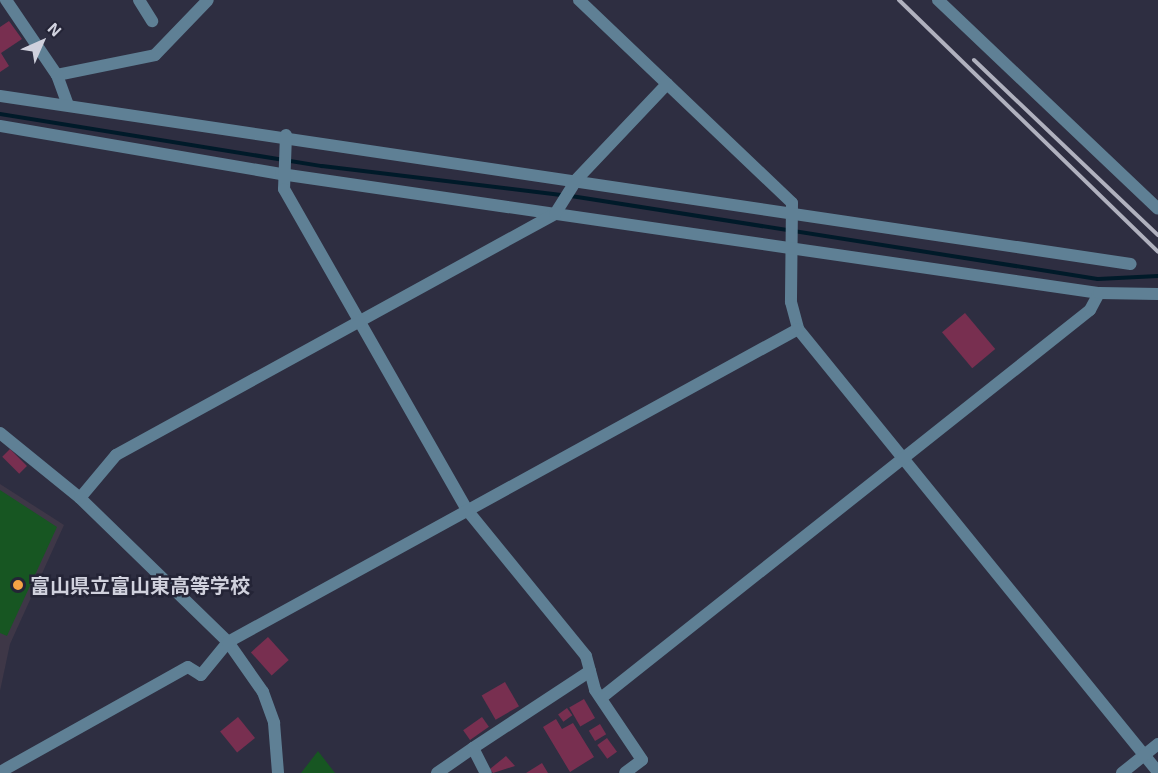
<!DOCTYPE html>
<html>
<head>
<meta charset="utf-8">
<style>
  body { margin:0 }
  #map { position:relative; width:1158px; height:773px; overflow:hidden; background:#2e2e41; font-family:"Exo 2","Noto Sans JP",sans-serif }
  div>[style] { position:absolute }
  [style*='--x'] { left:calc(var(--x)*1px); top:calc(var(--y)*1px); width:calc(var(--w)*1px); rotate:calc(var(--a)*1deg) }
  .education>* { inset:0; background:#3e3747 }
  .green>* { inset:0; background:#175622 }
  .stream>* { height:4px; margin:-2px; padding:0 2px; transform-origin:2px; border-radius:2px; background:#001a29 }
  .building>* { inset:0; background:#782f50; transform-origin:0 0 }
  .street>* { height:12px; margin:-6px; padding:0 6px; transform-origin:6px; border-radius:6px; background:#5f8095 }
  .rail>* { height:4px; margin:-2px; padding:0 2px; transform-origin:2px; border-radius:2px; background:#b0b1be }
  .dots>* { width:16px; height:16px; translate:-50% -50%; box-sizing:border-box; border:3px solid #242436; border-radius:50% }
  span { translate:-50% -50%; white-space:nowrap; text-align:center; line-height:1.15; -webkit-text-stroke:5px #242436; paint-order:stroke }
  .poi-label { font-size:20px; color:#d0d1dd; font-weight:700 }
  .left { translate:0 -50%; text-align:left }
  .north { position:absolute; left:12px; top:12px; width:60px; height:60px; -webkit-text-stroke:4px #242436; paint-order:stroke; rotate:45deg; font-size:16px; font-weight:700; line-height:24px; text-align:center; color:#d0d1dd }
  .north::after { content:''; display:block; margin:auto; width:21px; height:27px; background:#d0d1dd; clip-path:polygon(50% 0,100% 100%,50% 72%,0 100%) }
</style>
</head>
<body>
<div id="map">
  <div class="education">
    <div style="clip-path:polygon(0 484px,64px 525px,10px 644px,0 691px)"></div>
  </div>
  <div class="green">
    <div style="clip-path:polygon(0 490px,57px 527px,7px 636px,0 633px)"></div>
    <div style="clip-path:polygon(318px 751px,335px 773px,301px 773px)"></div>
  </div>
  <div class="stream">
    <div style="--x:0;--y:114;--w:326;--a:9.2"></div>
    <div style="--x:322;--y:166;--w:243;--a:6.9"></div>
    <div style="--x:571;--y:196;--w:533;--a:8.95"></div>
    <div style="--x:1098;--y:279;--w:60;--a:-2.9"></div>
  </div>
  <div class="building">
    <div style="clip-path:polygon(9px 21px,22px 39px,1px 53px,9px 66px,0 72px,0 27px)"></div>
    <div style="left:965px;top:313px;width:47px;height:30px;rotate:50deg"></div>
    <div style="left:10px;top:449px;width:24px;height:11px;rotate:45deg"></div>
    <div style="left:268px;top:637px;width:31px;height:23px;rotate:48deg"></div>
    <div style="left:505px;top:682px;width:28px;height:27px;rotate:60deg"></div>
    <div style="left:584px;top:699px;width:22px;height:17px;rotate:60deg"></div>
    <div style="left:567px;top:708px;width:9px;height:11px;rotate:54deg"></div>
    <div style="left:238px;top:717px;width:27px;height:23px;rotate:51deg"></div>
    <div style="left:482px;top:717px;width:12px;height:23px;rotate:55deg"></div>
    <div style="clip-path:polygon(556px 719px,562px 729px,573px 723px,594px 757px,570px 772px,543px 727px)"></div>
    <div style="left:600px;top:724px;width:12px;height:13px;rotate:59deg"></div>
    <div style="left:607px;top:738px;width:17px;height:12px;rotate:54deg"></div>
    <div style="clip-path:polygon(506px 756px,515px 766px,493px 773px,490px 769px)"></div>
    <div style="clip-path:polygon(542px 763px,548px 773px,526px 773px)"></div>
  </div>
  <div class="street">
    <div style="--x:6;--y:0;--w:91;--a:55.8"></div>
    <div style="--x:57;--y:75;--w:100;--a:-11.5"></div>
    <div style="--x:155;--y:55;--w:76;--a:-46.1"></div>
    <div style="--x:139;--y:0;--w:25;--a:58"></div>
    <div style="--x:579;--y:0;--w:294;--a:43.6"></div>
    <div style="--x:792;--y:203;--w:99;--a:90.6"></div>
    <div style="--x:791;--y:302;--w:28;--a:75"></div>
    <div style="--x:798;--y:329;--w:571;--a:50.9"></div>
    <div style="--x:938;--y:0;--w:303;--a:43.5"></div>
    <div style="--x:57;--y:75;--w:32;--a:70"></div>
    <div style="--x:0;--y:96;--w:1143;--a:8.45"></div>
    <div style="--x:0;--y:126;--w:285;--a:9.7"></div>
    <div style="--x:281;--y:174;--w:827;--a:8.28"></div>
    <div style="--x:286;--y:135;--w:54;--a:92.1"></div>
    <div style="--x:284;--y:189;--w:369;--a:60.3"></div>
    <div style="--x:467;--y:510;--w:188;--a:50.8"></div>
    <div style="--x:586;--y:656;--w:35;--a:75"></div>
    <div style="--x:595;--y:690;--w:84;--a:56.1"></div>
    <div style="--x:642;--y:760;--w:21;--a:143"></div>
    <div style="--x:0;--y:433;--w:103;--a:39.1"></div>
    <div style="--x:80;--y:498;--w:206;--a:44.2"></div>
    <div style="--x:228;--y:642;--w:61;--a:55"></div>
    <div style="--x:263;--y:692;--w:33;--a:70"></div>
    <div style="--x:274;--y:723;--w:50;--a:85.4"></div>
    <div style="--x:80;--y:498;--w:56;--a:-50.1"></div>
    <div style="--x:116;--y:455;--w:501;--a:-28.77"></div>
    <div style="--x:555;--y:214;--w:41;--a:-57.8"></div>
    <div style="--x:577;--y:179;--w:131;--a:-46.5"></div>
    <div style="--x:601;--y:698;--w:624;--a:-38.43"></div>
    <div style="--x:1090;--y:310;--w:19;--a:-62"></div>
    <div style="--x:1099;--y:293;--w:59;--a:1"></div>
    <div style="--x:473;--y:748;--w:140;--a:-33.3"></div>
    <div style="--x:0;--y:772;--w:215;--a:-29.2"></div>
    <div style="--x:188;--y:667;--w:15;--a:32"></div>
    <div style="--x:201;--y:675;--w:43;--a:-50.7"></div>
    <div style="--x:228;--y:642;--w:650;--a:-28.77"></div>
    <div style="--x:437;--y:773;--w:44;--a:-34.8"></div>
    <div style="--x:473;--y:748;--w:28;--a:63"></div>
    <div style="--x:1122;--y:773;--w:46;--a:-38.9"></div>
  </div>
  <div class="rail">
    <div style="--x:899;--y:0;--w:361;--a:44.2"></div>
    <div style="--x:974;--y:60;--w:254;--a:43.6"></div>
  </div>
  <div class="dots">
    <div style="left:18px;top:585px;background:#f5a345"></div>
  </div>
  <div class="poi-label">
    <span class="left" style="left:30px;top:585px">富山県立富山東高等学校</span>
  </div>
  <div class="north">N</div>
</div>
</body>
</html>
